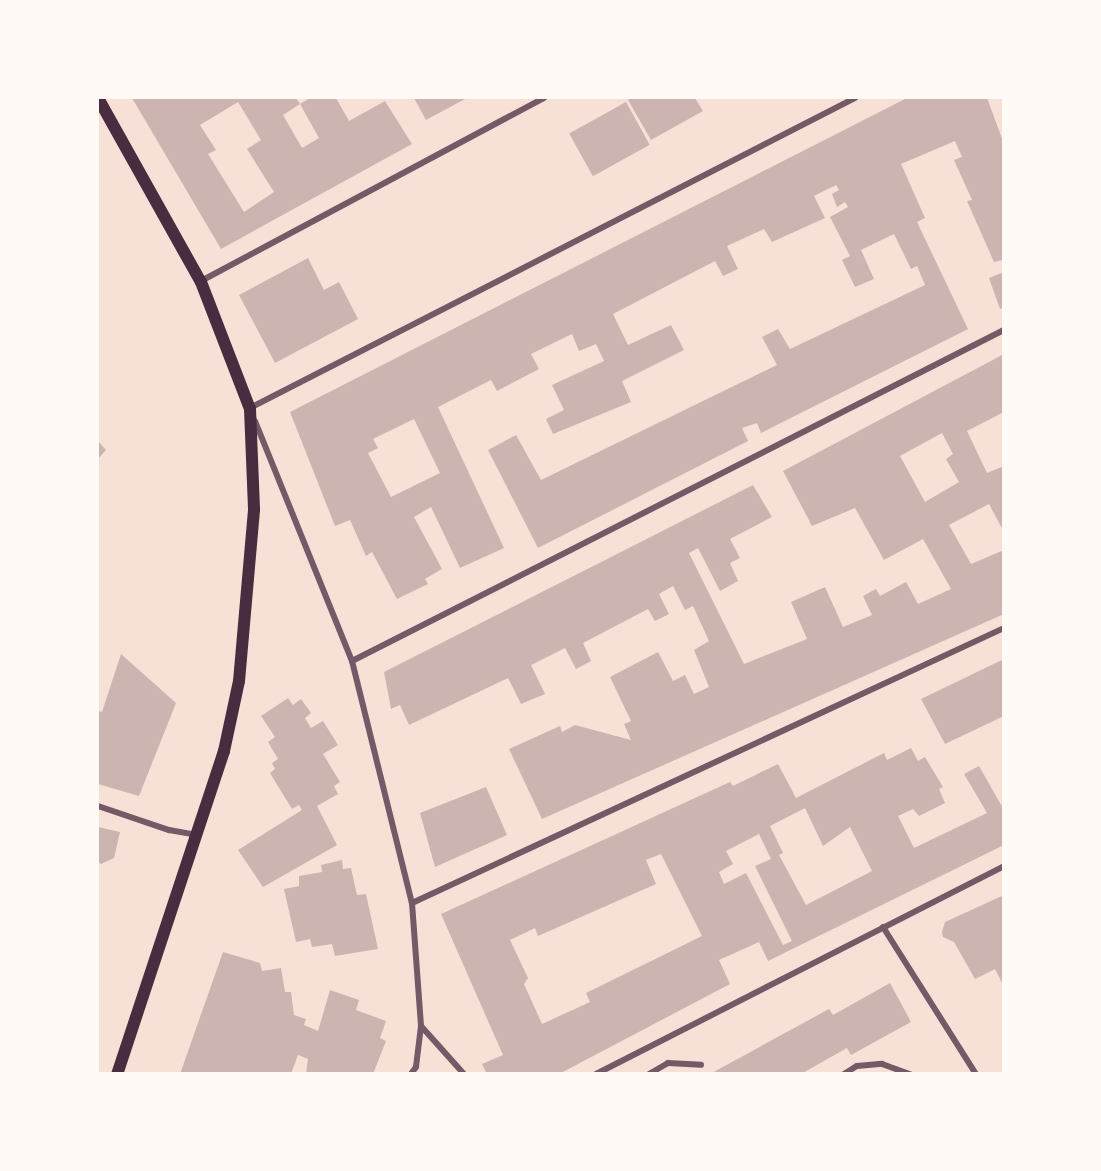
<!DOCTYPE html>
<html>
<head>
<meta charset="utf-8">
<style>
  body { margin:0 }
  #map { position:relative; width:1101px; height:1171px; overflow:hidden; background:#f7e1d7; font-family:Quicksand,sans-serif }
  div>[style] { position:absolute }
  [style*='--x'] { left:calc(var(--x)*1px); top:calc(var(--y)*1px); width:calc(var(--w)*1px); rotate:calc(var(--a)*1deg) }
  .building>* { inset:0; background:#ccb4b1; transform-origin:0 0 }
  .minor>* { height:6px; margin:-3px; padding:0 3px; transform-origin:3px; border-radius:3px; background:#755966 }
  .secondary>* { height:12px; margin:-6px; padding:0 6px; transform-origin:6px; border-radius:6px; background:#4a2c40 }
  span { translate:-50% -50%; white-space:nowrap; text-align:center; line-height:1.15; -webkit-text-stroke:5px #fffaf5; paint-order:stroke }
  .frame { position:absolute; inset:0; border:99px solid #fffaf5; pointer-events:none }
</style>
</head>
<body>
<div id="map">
  <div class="building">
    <div style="clip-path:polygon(evenodd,132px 98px,296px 98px,300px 104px,310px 98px,336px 98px,349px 121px,385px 101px,412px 144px,221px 249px,132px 98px,238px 102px,261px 140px,247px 149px,274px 192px,244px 212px,208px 154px,216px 150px,200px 125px,238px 102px,132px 98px,300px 104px,319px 138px,302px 148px,283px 115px,300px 104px)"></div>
    <div style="clip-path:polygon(414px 98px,467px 98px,426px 120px)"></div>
    <div style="clip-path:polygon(632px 98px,695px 98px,703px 111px,651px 140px,628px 100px)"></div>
    <div style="clip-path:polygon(evenodd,907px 98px,987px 98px,1004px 144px,1004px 263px,1002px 260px,994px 262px,967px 201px,972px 200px,954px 160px,962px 157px,955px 141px,901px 164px,925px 218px,917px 222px,968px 329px,761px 433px,757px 423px,742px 428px,748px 441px,538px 548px,488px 450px,516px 435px,541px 480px,777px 365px,762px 337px,778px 329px,790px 349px,925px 285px,917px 266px,911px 269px,894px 234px,861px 250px,874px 279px,855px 287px,842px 260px,850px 256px,830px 217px,848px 207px,845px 202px,837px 207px,832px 194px,839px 190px,836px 185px,814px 196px,825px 218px,772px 242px,764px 229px,727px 246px,738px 269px,723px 276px,715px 261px,613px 314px,628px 345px,671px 325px,684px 350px,622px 381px,631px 402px,553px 434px,546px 419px,564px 410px,552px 385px,604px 361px,596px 344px,579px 351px,572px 334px,531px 354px,539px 369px,497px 391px,491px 380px,438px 407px,504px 548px,460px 568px,431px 507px,414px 517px,442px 569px,425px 579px,428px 584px,397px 599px,372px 552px,366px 556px,350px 520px,335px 526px,290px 412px,907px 98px,414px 419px,440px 473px,391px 497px,368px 453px,378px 448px,373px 439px,414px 419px)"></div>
    <div style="left:626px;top:102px;width:49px;height:65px;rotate:61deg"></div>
    <div style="clip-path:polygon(308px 258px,324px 290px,339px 282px,358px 319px,275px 363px,239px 295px)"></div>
    <div style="clip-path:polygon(1004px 272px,1004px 307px,1000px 309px,989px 278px)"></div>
    <div style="clip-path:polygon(evenodd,1004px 354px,1004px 412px,967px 431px,987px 473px,1004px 466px,1004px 532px,989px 504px,949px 525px,971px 564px,1004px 550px,1004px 614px,542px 819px,509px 749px,560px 726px,562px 732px,575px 725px,631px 740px,624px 724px,631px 721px,610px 677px,658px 652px,673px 681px,685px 675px,694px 694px,709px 687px,694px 650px,709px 641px,693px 606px,685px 610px,673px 586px,659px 594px,669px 614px,655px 621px,648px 609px,583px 643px,591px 661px,576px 669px,565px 648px,531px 665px,545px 694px,521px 704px,508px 678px,409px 725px,400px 705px,391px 709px,384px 672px,753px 485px,772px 517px,730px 539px,740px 558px,730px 563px,738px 581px,720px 591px,698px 548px,689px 553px,744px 664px,807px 639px,791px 602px,825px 587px,843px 627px,872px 615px,863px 596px,876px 589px,880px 596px,906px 582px,918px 604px,951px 589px,923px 539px,884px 560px,855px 508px,812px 526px,783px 471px,1004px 354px,942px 433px,953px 454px,946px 459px,959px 482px,925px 502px,900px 456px,942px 433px)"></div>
    <div style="clip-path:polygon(98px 441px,106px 450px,98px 459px)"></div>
    <div style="clip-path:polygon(121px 654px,176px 703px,139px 796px,98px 784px,98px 711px,102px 712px)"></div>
    <div style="clip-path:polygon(1004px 659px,1004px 716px,945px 744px,921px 699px)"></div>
    <div style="clip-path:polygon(288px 698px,293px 705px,301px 699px,311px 713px,305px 718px,311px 728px,323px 721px,338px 745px,323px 754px,340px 782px,334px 786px,338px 794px,317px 806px,337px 845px,263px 887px,238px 850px,302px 810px,299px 805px,292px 809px,270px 773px,275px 769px,272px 763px,278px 759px,268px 742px,275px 737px,261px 716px)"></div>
    <div style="clip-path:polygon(evenodd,911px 748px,918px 761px,925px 757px,943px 787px,939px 789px,945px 803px,919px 816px,913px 809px,898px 816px,914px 848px,987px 813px,964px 774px,979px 766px,1004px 810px,1004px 845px,768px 961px,759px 942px,719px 960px,730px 984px,559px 1074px,487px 1074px,482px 1064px,503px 1055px,441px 914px,730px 782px,733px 786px,778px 764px,796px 798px,884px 753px,887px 760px,911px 748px,805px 808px,823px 846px,850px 827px,872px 871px,806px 905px,779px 855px,783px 853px,770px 826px,805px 808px,911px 748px,759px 834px,771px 859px,755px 866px,792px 941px,783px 945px,746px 873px,724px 884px,719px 872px,733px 864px,726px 851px,759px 834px,911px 748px,661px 854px,702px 936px,586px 993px,590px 1002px,542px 1024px,524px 984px,528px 978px,510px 940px,535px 928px,538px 936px,656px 884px,646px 860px,661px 854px)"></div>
    <div style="clip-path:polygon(486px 787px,507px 835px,435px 867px,420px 813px)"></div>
    <div style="clip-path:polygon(98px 827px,120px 832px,114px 858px,101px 864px,98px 862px)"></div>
    <div style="clip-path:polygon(342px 860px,343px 869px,351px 868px,357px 895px,366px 894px,378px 949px,335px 956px,332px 944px,312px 947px,310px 939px,296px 942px,284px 889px,299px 886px,299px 876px,322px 872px,321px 865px)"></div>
    <div style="clip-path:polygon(1004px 895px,1004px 987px,995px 969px,975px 979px,954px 942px,943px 937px,942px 932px,945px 922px)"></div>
    <div style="clip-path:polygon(223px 952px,260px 963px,262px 971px,281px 968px,285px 992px,291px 992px,294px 1015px,306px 1019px,304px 1025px,318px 1031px,330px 990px,359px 1000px,356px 1010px,386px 1021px,380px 1038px,386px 1041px,373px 1074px,306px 1074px,308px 1059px,298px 1055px,291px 1074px,180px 1074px)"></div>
    <div style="clip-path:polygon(890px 983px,911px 1022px,851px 1055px,847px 1048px,801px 1074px,710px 1074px,829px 1009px,833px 1015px)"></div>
  </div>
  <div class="minor">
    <div style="--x:201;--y:281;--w:389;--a:-28.1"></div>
    <div style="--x:250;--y:408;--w:680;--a:-27.13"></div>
    <div style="--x:255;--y:421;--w:259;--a:68"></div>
    <div style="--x:352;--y:661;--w:249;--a:76.1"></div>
    <div style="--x:412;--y:903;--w:123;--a:85.8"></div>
    <div style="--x:421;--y:1026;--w:41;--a:97"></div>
    <div style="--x:416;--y:1067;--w:9;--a:126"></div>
    <div style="--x:352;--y:661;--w:731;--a:-26.92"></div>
    <div style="--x:98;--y:806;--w:75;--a:18.7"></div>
    <div style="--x:169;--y:830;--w:28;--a:10"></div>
    <div style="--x:412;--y:903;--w:653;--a:-24.92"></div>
    <div style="--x:883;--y:927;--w:174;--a:57.7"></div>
    <div style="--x:421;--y:1026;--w:64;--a:48.1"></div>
    <div style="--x:596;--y:1074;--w:458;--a:-27"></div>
    <div style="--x:649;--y:1074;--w:22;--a:-30"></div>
    <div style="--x:668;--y:1063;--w:33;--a:3"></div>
    <div style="--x:844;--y:1074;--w:15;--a:-32"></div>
    <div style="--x:857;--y:1066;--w:25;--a:-5"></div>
    <div style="--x:882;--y:1064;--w:30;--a:20"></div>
  </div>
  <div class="secondary">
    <div style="--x:98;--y:98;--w:211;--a:60.8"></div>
    <div style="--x:201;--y:282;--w:136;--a:68.9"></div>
    <div style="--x:250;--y:409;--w:101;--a:87.7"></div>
    <div style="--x:254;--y:510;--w:172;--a:95"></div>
    <div style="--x:239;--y:681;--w:72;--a:102.1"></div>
    <div style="--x:224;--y:751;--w:340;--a:108.3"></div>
  </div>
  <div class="frame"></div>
</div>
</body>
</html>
